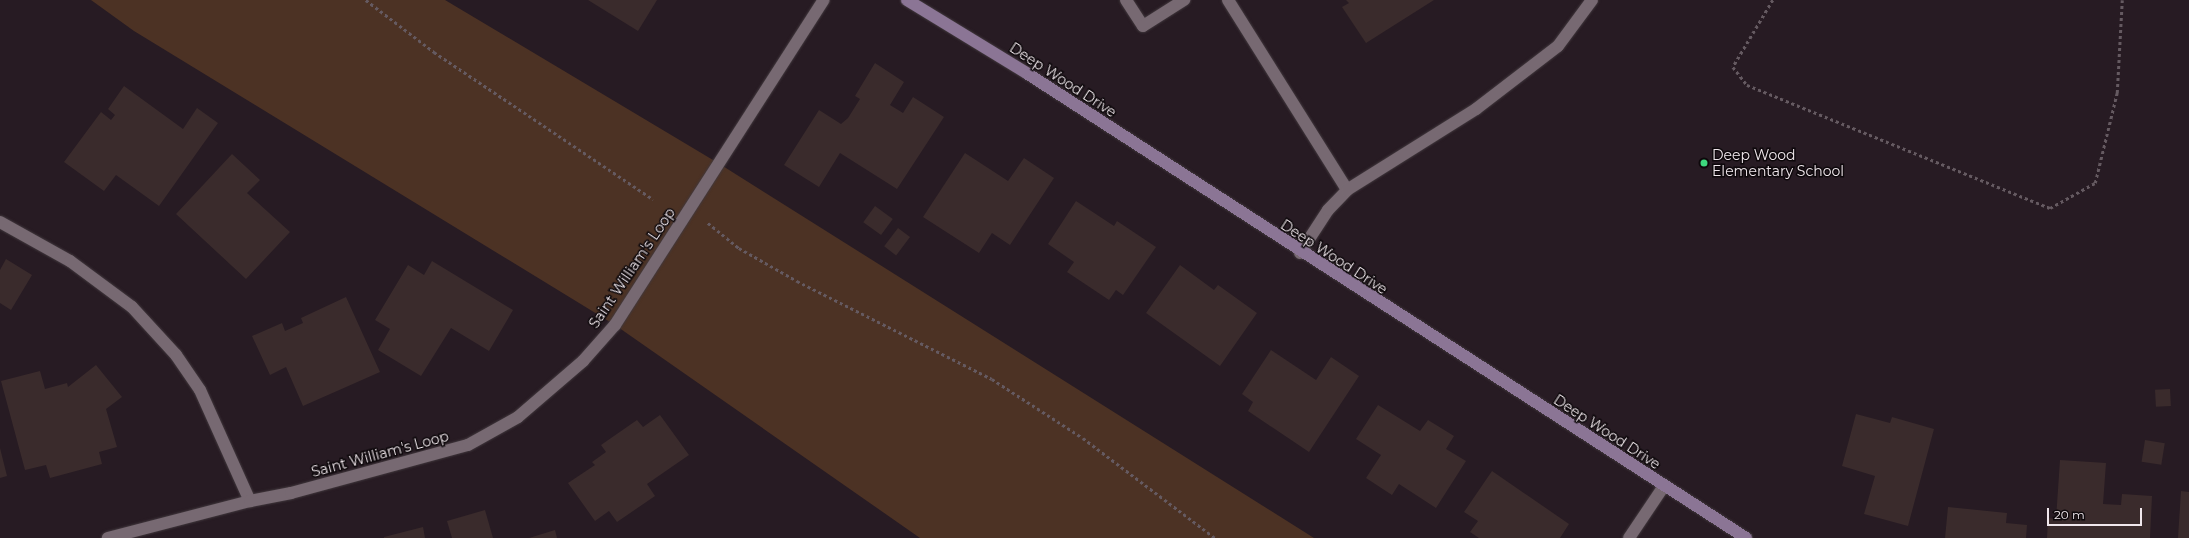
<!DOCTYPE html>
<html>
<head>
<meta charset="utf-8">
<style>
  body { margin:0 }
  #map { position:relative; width:2189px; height:538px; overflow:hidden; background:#271b23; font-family:Montserrat,sans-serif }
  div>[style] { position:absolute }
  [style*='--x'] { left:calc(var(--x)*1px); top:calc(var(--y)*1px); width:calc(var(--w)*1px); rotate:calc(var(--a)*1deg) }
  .green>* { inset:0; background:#4c3224 }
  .building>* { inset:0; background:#3a2b2c; transform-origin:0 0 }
  .path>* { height:2.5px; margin-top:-1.25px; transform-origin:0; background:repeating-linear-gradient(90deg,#655a61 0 3px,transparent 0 6px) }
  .roads { filter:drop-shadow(0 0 1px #41383d) drop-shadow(0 0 1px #41383d) }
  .lane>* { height:12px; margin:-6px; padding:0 6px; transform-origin:6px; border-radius:6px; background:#776972 }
  .street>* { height:12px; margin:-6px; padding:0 6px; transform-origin:6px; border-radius:6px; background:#776972 }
  .secondary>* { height:12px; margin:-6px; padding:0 6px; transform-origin:6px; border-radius:6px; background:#8b7595 }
  .dots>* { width:11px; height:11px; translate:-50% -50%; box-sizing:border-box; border:2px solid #0d080b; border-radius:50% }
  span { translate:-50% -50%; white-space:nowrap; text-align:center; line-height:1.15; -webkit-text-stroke:3px #0d080b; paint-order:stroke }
  .street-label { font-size:14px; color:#f0e7ec }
  .poi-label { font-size:14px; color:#f0e7ec }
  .left { translate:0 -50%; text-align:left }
  .scale { position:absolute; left:2047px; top:508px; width:95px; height:18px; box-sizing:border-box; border:2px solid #f0e7ec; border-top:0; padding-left:5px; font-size:12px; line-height:14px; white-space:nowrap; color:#f0e7ec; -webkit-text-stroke:3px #0d080b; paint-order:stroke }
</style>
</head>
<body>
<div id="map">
  <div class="green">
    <div style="clip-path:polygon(91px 0,445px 0,718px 163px,1314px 538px,920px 538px,615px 325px,134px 31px)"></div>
  </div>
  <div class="building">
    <div style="clip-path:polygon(588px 0,657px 0,638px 31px)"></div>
    <div style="clip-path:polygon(1346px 0,1434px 0,1366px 43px,1342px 7px,1349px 3px)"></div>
    <div style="clip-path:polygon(875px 63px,904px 82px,890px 105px,903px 113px,913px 97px,944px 117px,897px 189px,840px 153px,819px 187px,784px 165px,819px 110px,841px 124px,848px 118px,860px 99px,855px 96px)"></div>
    <div style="clip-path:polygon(124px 86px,183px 129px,197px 108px,218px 123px,159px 206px,116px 175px,104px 191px,64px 162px,101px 112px,111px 120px,115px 115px,108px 109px)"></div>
    <div style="clip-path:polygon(965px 153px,1008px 181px,1024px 158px,1054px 178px,1010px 245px,992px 233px,979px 253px,923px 217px)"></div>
    <div style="clip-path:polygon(232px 154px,260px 180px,247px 193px,290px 232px,246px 279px,176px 214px)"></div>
    <div style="clip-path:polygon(1076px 201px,1114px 226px,1117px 221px,1156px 247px,1123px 295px,1116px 290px,1109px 300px,1067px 272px,1074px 262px,1048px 244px)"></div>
    <div style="left:875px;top:206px;width:22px;height:20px;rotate:36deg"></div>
    <div style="left:898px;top:228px;width:15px;height:23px;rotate:37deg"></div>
    <div style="clip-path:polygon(6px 259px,32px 275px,11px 310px,0 303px,0 270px)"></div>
    <div style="clip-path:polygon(432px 261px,513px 310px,489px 351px,451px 328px,421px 376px,378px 350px,390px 329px,375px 320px,408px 265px,424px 275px)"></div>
    <div style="clip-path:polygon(1180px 265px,1214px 290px,1218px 285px,1257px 313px,1220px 366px,1146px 313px)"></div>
    <div style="clip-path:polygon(346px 297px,380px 372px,303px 406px,286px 367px,270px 375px,252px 336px,282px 323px,285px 331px,303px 323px,301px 318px)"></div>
    <div style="clip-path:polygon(1271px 350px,1316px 380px,1331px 357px,1359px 376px,1309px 452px,1248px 411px,1253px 402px,1242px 394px)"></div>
    <div style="clip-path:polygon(96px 365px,122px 397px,106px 409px,117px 447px,99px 452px,102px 464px,50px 478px,46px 465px,25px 470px,1px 381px,40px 371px,45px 389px,67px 383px,68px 387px)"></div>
    <div style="left:2170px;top:389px;width:17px;height:15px;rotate:87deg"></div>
    <div style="clip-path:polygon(1378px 405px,1420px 431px,1428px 420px,1454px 436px,1446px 449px,1466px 461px,1436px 508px,1399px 484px,1392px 495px,1366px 478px,1381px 455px,1356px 439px)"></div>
    <div style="clip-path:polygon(1856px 414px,1890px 423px,1892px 417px,1934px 429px,1908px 526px,1864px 514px,1875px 476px,1842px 466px)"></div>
    <div style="clip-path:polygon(660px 415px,689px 455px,647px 484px,655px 496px,617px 522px,609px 511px,595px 521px,568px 483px,595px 465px,592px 462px,606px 452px,601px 445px,637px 420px,643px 427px)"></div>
    <div style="left:2145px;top:440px;width:20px;height:22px;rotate:9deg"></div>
    <div style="clip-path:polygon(0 448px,7px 476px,0 478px)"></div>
    <div style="clip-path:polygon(2060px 460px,2106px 463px,2103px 504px,2121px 505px,2122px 494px,2152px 496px,2150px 538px,2047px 538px,2048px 518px,2056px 519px)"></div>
    <div style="clip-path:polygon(1492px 471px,1569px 524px,1560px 538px,1479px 538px,1470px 532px,1478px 521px,1464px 512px)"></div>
    <div style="clip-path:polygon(2181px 491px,2189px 492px,2189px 538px,2178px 538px)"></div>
    <div style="clip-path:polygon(1948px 507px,2007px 513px,2006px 523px,2027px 525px,2026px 538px,1945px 538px)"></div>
    <div style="clip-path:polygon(485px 510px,493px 538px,452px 538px,447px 521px)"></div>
    <div style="clip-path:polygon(423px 527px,425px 538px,384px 538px,384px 537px)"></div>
    <div style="clip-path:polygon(555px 530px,557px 538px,529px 538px)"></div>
  </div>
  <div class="path">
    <div style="--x:366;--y:0;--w:86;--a:37.4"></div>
    <div style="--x:434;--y:52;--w:264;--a:33.9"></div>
    <div style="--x:1773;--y:0;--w:78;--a:120.8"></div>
    <div style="--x:1733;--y:67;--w:23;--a:52"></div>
    <div style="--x:1747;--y:85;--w:327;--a:22.1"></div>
    <div style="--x:2050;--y:208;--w:51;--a:-29.1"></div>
    <div style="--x:2095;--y:183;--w:93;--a:-76.3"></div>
    <div style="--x:2117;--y:93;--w:93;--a:-86.9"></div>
    <div style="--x:708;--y:223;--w:40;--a:39"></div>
    <div style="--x:739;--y:248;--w:67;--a:29.6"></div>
    <div style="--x:797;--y:281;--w:218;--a:26.7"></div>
    <div style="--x:992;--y:379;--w:108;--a:33"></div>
    <div style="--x:1083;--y:438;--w:166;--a:37.1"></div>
  </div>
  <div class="roads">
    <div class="lane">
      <div style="--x:1126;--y:0;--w:31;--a:57"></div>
      <div style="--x:1143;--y:26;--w:49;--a:-32.4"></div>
      <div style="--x:1228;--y:0;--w:224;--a:57.9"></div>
      <div style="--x:1300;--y:253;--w:51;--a:-56.9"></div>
      <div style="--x:1328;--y:210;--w:28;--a:-46"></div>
      <div style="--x:1347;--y:190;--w:152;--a:-32.1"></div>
      <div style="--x:1476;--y:109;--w:103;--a:-37.5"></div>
      <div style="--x:1558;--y:46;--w:57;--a:-53.5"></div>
    </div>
    <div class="street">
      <div style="--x:0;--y:222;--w:80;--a:29.1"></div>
      <div style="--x:70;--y:261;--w:77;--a:36.6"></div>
      <div style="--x:132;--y:307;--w:65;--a:47.5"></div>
      <div style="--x:176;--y:355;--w:42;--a:55.6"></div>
      <div style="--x:200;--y:390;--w:122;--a:65.8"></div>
      <div style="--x:250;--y:501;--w:147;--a:165.4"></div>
      <div style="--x:250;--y:501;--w:42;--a:-11"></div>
      <div style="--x:291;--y:493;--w:183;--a:-15.2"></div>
      <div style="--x:468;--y:445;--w:57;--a:-29.2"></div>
      <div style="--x:518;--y:417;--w:86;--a:-40.7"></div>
      <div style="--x:583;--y:361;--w:48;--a:-48.4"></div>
      <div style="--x:615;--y:325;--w:386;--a:-57.3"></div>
      <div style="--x:1629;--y:538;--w:63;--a:-56.1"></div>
    </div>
    <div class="secondary">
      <div style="--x:907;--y:0;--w:142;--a:31.4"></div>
      <div style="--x:1028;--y:74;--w:855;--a:32.87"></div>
    </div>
  </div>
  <div class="dots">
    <div style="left:1704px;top:163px;background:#3dd77d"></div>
  </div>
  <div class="street-label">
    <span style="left:1063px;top:80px;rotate:33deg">Deep Wood Drive</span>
    <span style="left:1334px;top:257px;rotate:33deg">Deep Wood Drive</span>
    <span style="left:632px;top:268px;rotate:-56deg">Saint William's Loop</span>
    <span style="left:1607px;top:432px;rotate:33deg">Deep Wood Drive</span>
    <span style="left:380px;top:454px;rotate:-15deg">Saint William's Loop</span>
  </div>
  <div class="poi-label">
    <span class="left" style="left:1712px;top:163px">Deep Wood<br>Elementary School</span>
  </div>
  <div class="scale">20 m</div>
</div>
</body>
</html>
